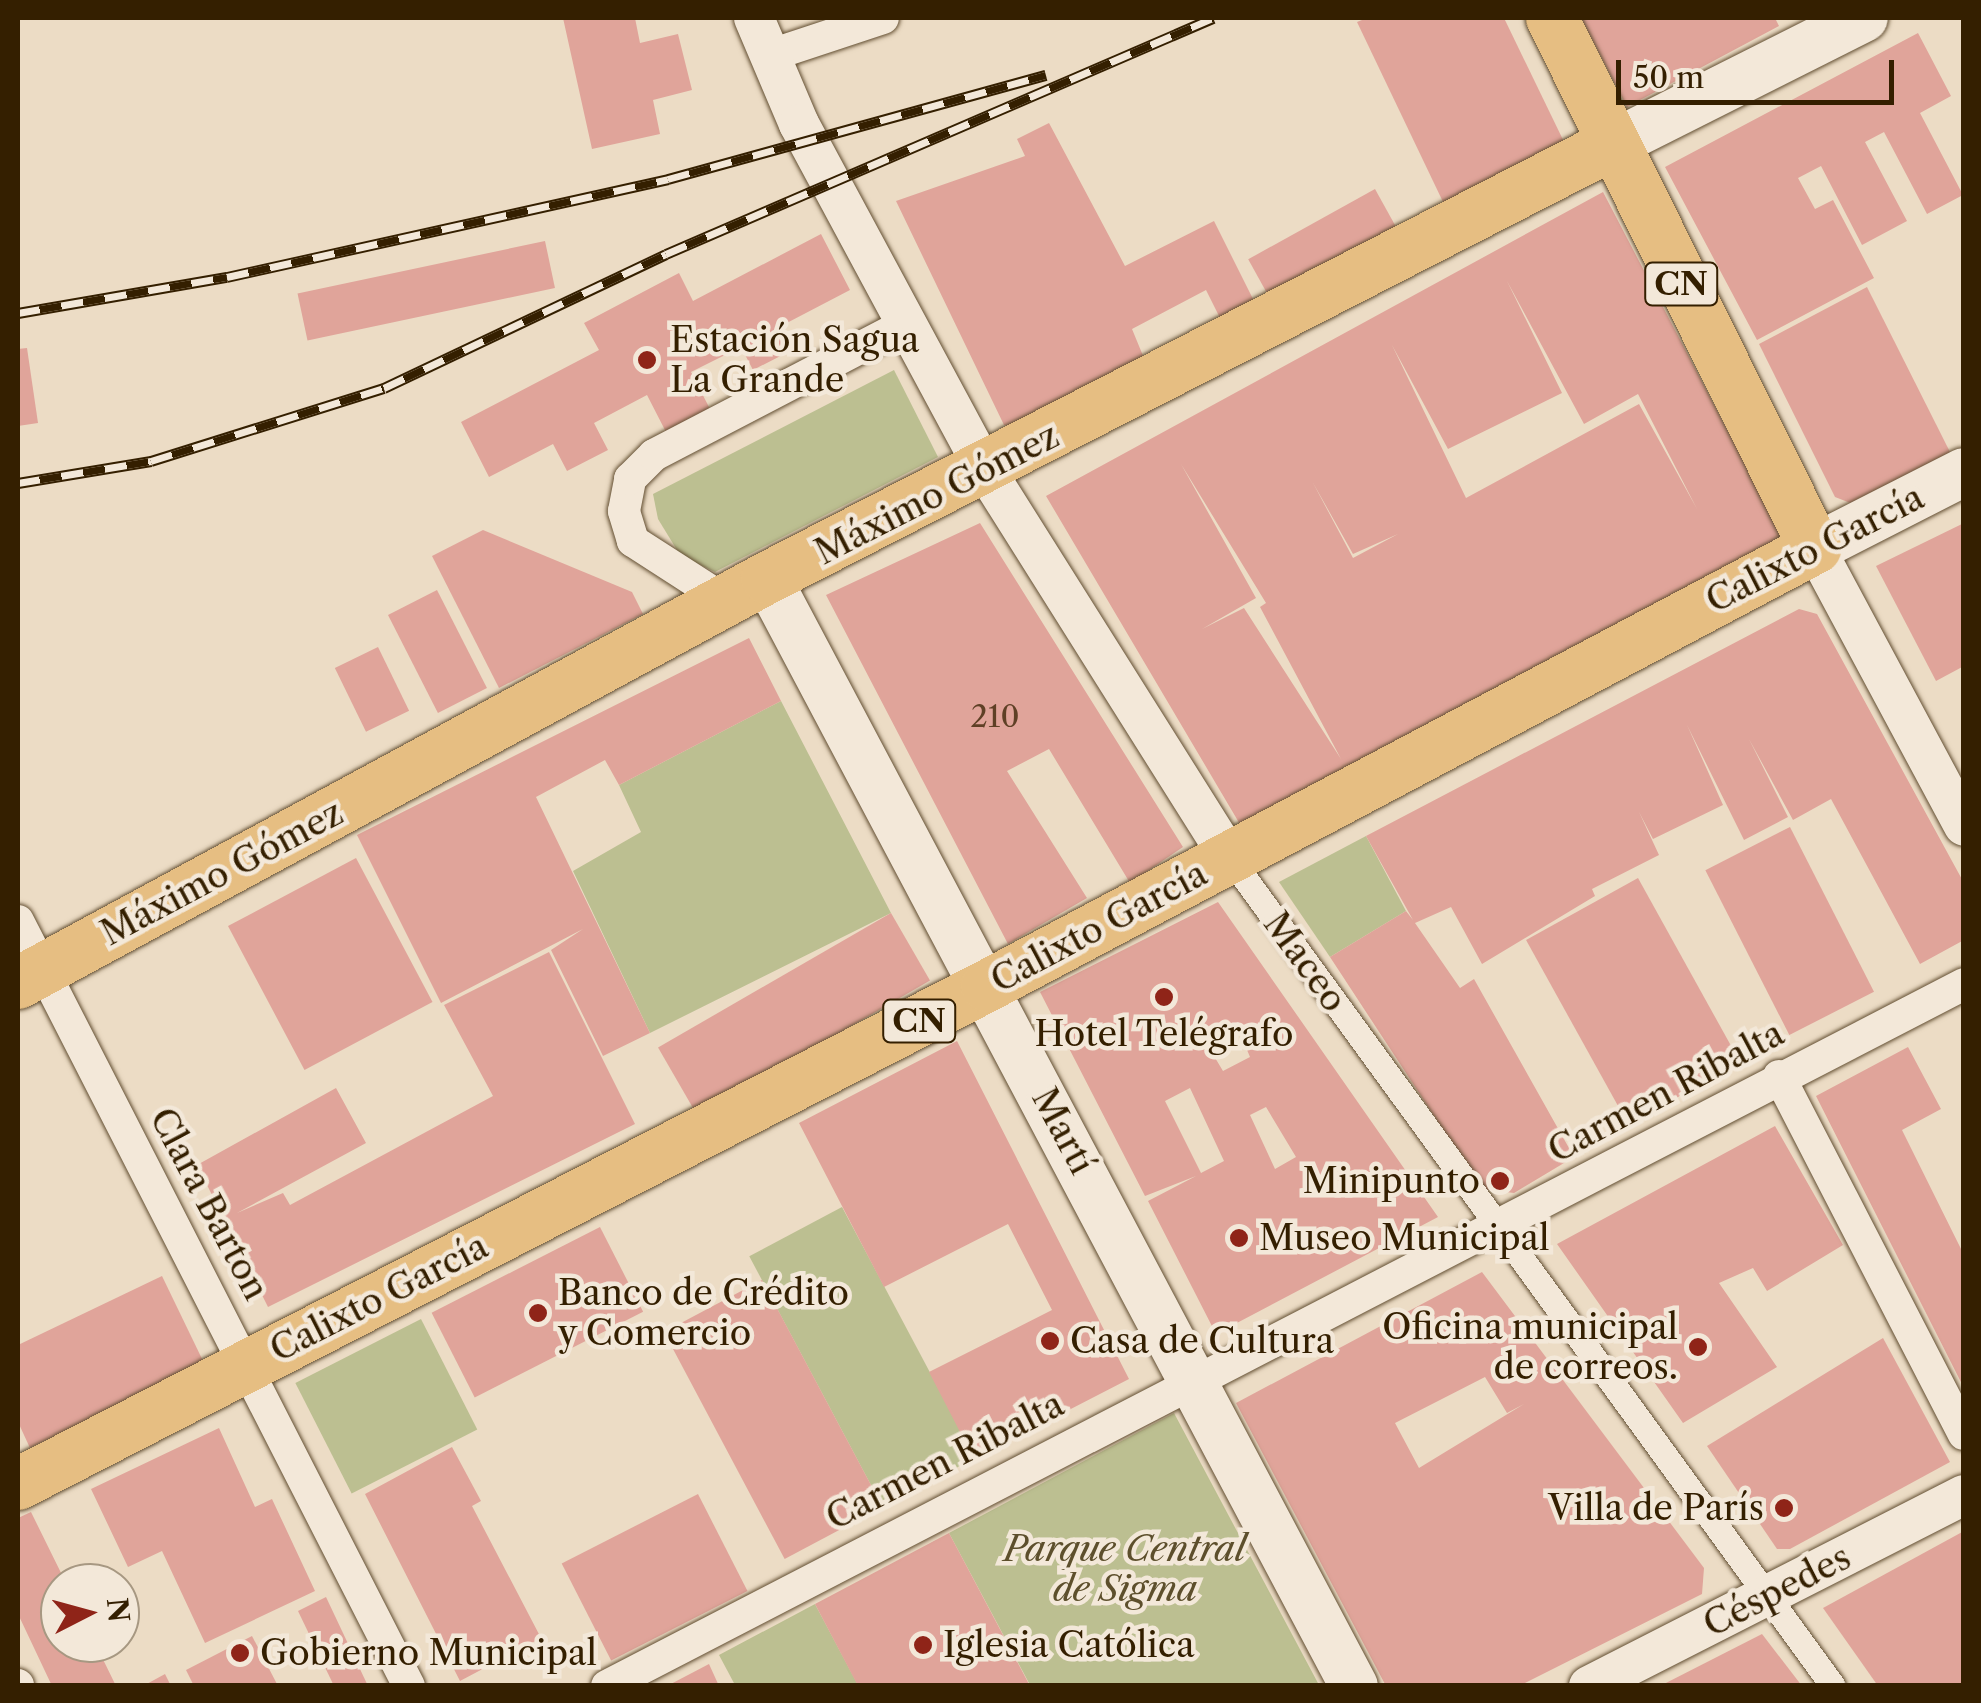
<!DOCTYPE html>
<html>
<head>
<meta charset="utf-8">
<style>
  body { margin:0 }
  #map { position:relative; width:1981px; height:1703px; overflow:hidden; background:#ecdcc5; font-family:"Libre Caslon Text",serif }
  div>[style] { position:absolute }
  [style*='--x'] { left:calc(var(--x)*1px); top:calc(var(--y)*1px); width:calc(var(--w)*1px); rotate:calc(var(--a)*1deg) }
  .green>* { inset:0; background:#bcbf91; transform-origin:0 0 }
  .building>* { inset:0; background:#e0a49a; transform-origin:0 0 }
  .roads { filter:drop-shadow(0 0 2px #624e31) drop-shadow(0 0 2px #624e31) }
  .pedestrian>* { height:25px; margin:-12.5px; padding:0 12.5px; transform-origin:12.5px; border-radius:12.5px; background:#f3e8d9 }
  .minor>* { height:32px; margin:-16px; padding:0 16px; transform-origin:16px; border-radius:16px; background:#f3e8d9 }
  .tertiary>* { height:40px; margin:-20px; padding:0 20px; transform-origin:20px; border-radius:20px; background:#f3e8d9 }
  .secondary>* { height:48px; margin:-24px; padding:0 24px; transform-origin:24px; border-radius:24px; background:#f3e8d9 }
  .primary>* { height:52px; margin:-26px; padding:0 26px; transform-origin:26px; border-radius:26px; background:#e6be82 }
  .rail>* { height:11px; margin-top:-5.5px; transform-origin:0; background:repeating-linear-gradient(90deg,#f3e8d9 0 22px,#341f00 0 44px); box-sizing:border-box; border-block:2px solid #341f00 }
  .dots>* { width:28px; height:28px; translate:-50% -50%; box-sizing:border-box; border:5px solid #f3e8d9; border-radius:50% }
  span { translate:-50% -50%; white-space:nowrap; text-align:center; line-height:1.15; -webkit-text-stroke:9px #f3e8d9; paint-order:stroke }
  .number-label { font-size:30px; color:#5f4026 }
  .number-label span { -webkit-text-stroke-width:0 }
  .shield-label span { padding:2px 8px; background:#f3e8d9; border:2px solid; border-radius:8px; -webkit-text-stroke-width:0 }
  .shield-label { font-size:32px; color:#341f00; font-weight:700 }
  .poi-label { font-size:35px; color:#341f00 }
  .left { translate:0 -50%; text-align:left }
  .right { translate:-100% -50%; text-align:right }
  .street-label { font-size:35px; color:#341f00 }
  .park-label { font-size:35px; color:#5d4f2c; font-style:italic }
  .frame { position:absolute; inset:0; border:20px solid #341f00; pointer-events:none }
  .north { position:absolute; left:40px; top:1563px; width:100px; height:100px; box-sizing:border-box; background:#f3e8d9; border:2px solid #a79882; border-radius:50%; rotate:84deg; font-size:28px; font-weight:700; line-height:40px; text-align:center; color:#341f00 }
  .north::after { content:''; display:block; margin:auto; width:35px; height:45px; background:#8f2418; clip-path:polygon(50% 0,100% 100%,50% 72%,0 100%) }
  .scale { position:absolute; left:1616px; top:60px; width:278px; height:45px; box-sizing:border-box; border:5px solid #341f00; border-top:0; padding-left:12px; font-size:30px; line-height:35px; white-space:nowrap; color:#341f00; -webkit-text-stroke:8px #f3e8d9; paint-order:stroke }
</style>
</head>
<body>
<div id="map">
  <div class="green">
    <div style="clip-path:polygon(894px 370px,938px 457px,715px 572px,680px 555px,658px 519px,653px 494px)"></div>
    <div style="clip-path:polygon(781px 701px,891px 913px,650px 1033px,573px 871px,641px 832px,619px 785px)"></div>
    <div style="clip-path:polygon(1366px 836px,1406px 911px,1330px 957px,1279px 882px)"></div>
    <div style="left:842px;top:1207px;width:284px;height:105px;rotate:62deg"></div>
    <div style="left:421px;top:1319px;width:124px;height:141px;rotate:63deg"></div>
    <div style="clip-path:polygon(1174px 1413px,1319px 1685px,1030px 1685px,949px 1533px)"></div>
    <div style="clip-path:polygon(815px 1604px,858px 1685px,735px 1685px,719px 1655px)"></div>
  </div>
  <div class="building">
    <div style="clip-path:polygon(563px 18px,635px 18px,640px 43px,678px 34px,692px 90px,653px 100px,660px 134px,592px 149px)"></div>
    <div style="clip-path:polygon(1367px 18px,1504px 18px,1566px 146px,1444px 204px,1357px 22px)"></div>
    <div style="clip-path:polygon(1581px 18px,1775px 18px,1779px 26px,1627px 107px)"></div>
    <div style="clip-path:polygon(1918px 33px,1951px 96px,1920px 113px,1963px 195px,1927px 214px,1884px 132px,1865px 142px,1907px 221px,1862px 245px,1821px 166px,1798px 178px,1815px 209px,1833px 200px,1874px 278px,1757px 340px,1665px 167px)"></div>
    <div style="clip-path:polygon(1049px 123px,1125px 266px,1214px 221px,1256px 305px,1223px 324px,1206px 290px,1132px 329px,1146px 363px,1025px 430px,1004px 425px,896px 201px,1025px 156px,1017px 139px)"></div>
    <div style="left:1375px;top:189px;width:46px;height:145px;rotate:61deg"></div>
    <div style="clip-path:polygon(evenodd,1603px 192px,1783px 537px,1241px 826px,1046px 496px,1603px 192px,1507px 281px,1584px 424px,1638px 394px,1697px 509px,1639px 404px,1466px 498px,1392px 345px,1448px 449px,1562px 393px,1507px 281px,1603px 192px,1181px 464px,1266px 603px,1260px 607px,1341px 759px,1244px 608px,1202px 629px,1256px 598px,1181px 464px,1603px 192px,1312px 481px,1353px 554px,1398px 534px,1353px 558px,1312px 481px)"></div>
    <div style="clip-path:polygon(821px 234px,850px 290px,781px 326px,794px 349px,753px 370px,741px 347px,691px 372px,711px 411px,667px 434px,647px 395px,594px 423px,608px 450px,567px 471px,553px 444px,489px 477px,461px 422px,599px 350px,584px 323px,679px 273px,693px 301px)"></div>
    <div style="left:545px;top:241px;width:48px;height:253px;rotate:78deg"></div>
    <div style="clip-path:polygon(1867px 287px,1952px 456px,1858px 506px,1835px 497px,1759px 344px)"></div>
    <div style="clip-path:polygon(27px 348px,38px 423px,18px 426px,18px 349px)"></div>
    <div style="clip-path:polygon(980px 523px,1183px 847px,1130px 883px,1049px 749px,1007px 771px,1087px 898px,1008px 944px,826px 595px)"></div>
    <div style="clip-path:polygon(1964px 523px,1964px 666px,1936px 681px,1876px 566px)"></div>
    <div style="clip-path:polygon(483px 530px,632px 592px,643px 614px,499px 688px,432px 556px)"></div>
    <div style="left:437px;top:590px;width:110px;height:55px;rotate:63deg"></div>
    <div style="clip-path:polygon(1799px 609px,1817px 614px,1964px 883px,1964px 940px,1920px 964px,1831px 799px,1793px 820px,1749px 739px,1788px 817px,1744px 840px,1687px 725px,1723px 805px,1653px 839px,1639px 812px,1659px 855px,1592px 889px,1595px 896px,1482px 964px,1451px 907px,1415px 923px,1460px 988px,1474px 979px,1574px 1157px,1514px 1193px,1482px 1189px,1330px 957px,1406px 911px,1413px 920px,1366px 836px)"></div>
    <div style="clip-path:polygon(749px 638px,781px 701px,619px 785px,605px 760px,536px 797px,650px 1033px,603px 1056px,551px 950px,583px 929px,441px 1003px,357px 835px)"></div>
    <div style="left:378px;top:647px;width:71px;height:48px;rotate:64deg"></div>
    <div style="left:1790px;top:827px;width:185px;height:95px;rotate:63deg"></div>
    <div style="left:356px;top:858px;width:163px;height:145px;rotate:62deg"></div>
    <div style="left:1638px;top:878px;width:211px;height:128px;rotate:61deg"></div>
    <div style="clip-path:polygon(evenodd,1218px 902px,1438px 1217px,1216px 1334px,1148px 1201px,1196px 1176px,1145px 1196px,1040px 992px,1218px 902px,1237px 1026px,1250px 1057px,1223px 1071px,1205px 1041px,1237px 1026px,1218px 902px,1190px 1088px,1224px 1161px,1201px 1173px,1165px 1101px,1190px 1088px,1218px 902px,1266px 1107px,1296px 1157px,1275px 1169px,1250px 1115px,1266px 1107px)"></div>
    <div style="left:891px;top:913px;width:78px;height:269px;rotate:60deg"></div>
    <div style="clip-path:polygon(549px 952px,635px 1124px,268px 1307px,197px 1165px,336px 1088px,366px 1143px,237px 1213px,283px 1193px,290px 1205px,493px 1096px,444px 1005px)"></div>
    <div style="clip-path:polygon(957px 1041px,1129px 1379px,974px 1459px,929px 1372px,1052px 1310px,1008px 1224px,884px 1287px,799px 1123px)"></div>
    <div style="clip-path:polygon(1908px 1047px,1941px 1109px,1902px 1130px,1964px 1255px,1964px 1388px,1816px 1096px)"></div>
    <div style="clip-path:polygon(1775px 1126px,1843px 1245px,1767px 1291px,1753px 1268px,1719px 1283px,1777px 1367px,1683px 1423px,1557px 1244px)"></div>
    <div style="left:600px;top:1227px;width:95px;height:189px;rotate:63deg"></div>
    <div style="clip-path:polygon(evenodd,1482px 1272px,1704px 1568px,1702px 1594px,1519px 1686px,1386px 1686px,1236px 1403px,1482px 1272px,1485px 1377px,1507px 1413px,1524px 1404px,1419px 1468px,1395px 1423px,1485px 1377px)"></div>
    <div style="clip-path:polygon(162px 1276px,204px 1363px,30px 1448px,18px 1422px,18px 1345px)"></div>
    <div style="left:762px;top:1280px;width:257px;height:111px;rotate:62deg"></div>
    <div style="clip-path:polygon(1883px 1338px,1950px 1462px,1790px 1549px,1777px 1549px,1707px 1446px)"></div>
    <div style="clip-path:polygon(219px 1428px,255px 1507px,272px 1499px,315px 1591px,205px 1643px,162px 1551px,128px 1567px,91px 1489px)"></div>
    <div style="clip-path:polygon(452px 1447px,481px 1501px,472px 1506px,541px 1638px,460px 1681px,365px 1494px)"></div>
    <div style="left:698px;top:1494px;width:109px;height:153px;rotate:63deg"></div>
    <div style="clip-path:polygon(31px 1512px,66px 1583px,60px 1583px,60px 1643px,95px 1643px,116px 1686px,52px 1686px,18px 1614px,18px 1518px)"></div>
    <div style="clip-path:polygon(1964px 1531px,1964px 1686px,1878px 1686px,1823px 1608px)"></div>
    <div style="clip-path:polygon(949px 1533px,1030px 1686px,858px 1686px,815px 1604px)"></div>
    <div style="clip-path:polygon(326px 1597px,368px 1686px,334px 1686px,298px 1611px)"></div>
    <div style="clip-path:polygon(1762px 1634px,1802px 1686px,1660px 1686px)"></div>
    <div style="clip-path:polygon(252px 1636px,278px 1686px,194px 1686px,186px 1670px)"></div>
    <div style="clip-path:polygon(709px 1664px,719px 1686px,667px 1686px)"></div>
    <div style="clip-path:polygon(165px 1674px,171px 1686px,143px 1686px)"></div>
  </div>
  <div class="roads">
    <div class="pedestrian">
      <div style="--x:1230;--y:858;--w:1024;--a:53.94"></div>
    </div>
    <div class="minor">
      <div style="--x:768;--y:56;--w:121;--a:-18.3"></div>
      <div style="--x:726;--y:601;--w:111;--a:-147.2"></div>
      <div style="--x:633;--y:541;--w:31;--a:-107"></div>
      <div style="--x:624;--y:511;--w:33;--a:-79"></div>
      <div style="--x:630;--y:479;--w:34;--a:-45"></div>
      <div style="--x:654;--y:455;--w:284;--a:-27.5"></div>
      <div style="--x:18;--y:921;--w:859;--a:62.93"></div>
      <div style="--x:1779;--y:1076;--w:403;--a:62.7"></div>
      <div style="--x:18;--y:1685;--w:1;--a:90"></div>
      <div style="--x:607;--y:1686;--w:1528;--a:-27.35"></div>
    </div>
    <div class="tertiary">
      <div style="--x:754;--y:18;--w:115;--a:67"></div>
      <div style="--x:799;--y:124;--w:394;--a:61.7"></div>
      <div style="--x:986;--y:471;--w:457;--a:57.8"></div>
      <div style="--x:1815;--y:548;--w:315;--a:61.8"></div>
      <div style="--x:1589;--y:1686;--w:421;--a:-27"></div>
    </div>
    <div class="secondary">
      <div style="--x:1611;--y:145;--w:283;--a:-26.7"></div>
      <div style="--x:1815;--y:548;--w:167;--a:-27"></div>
      <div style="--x:767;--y:578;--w:1254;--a:62.09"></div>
    </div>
    <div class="primary">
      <div style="--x:18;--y:983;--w:851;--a:-28.4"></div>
      <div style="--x:767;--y:578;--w:949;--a:-27.16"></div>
      <div style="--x:18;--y:1484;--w:1089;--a:-27.2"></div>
      <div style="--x:987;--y:986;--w:937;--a:-27.88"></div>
      <div style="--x:1815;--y:548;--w:592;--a:-116.39"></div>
    </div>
  </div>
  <div class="rail">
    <div style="--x:18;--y:313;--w:212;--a:-9.8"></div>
    <div style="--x:227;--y:277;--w:452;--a:-12.5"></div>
    <div style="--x:668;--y:179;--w:392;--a:-15.4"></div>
    <div style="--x:18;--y:483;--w:135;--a:-9.4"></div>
    <div style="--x:151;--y:461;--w:244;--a:-17.4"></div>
    <div style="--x:384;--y:388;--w:312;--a:-25.4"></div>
    <div style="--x:666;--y:254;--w:596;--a:-23.34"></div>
  </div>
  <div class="dots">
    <div style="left:647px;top:360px;background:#8f2418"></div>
    <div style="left:1164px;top:997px;background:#8f2418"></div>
    <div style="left:1500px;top:1181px;background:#8f2418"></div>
    <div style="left:1239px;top:1238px;background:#8f2418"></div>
    <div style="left:538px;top:1313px;background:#8f2418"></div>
    <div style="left:1050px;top:1341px;background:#8f2418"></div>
    <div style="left:1698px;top:1347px;background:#8f2418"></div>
    <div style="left:1784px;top:1508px;background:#8f2418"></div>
    <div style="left:923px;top:1645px;background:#8f2418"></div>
    <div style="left:240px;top:1653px;background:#8f2418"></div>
  </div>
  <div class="number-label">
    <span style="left:995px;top:717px">210</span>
  </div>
  <div class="shield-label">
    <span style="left:1681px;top:284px">CN</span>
    <span style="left:919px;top:1021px">CN</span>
  </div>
  <div class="poi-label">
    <span class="left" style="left:670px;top:360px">Estación Sagua<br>La Grande</span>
    <span style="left:1164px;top:1034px">Hotel Telégrafo</span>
    <span class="right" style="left:1480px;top:1181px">Minipunto</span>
    <span class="left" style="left:1259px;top:1238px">Museo Municipal</span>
    <span class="left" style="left:558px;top:1313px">Banco de Crédito<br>y Comercio</span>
    <span class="right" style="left:1678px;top:1347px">Oficina municipal<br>de correos.</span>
    <span class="left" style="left:1070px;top:1341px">Casa de Cultura</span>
    <span class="right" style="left:1764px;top:1508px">Villa de París</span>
    <span class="left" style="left:943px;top:1645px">Iglesia Católica</span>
    <span class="left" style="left:260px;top:1653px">Gobierno Municipal</span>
  </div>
  <div class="street-label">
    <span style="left:937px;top:494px;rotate:-27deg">Máximo Gómez</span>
    <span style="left:1815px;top:549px;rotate:-27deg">Calixto García</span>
    <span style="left:222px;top:873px;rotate:-28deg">Máximo Gómez</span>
    <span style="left:1099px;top:927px;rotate:-28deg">Calixto García</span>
    <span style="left:1305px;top:962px;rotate:54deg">Maceo</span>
    <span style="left:1666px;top:1092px;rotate:-28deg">Carmen Ribalta</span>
    <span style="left:1063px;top:1131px;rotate:62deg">Martí</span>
    <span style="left:209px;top:1204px;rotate:62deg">Clara Barton</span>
    <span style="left:379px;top:1298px;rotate:-27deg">Calixto García</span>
    <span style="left:945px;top:1461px;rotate:-27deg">Carmen Ribalta</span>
    <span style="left:1777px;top:1591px;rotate:-27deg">Céspedes</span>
  </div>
  <div class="park-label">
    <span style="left:1125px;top:1569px">Parque Central<br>de Sigma</span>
  </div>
  <div class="frame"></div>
  <div class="north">N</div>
  <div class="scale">50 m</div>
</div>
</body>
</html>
